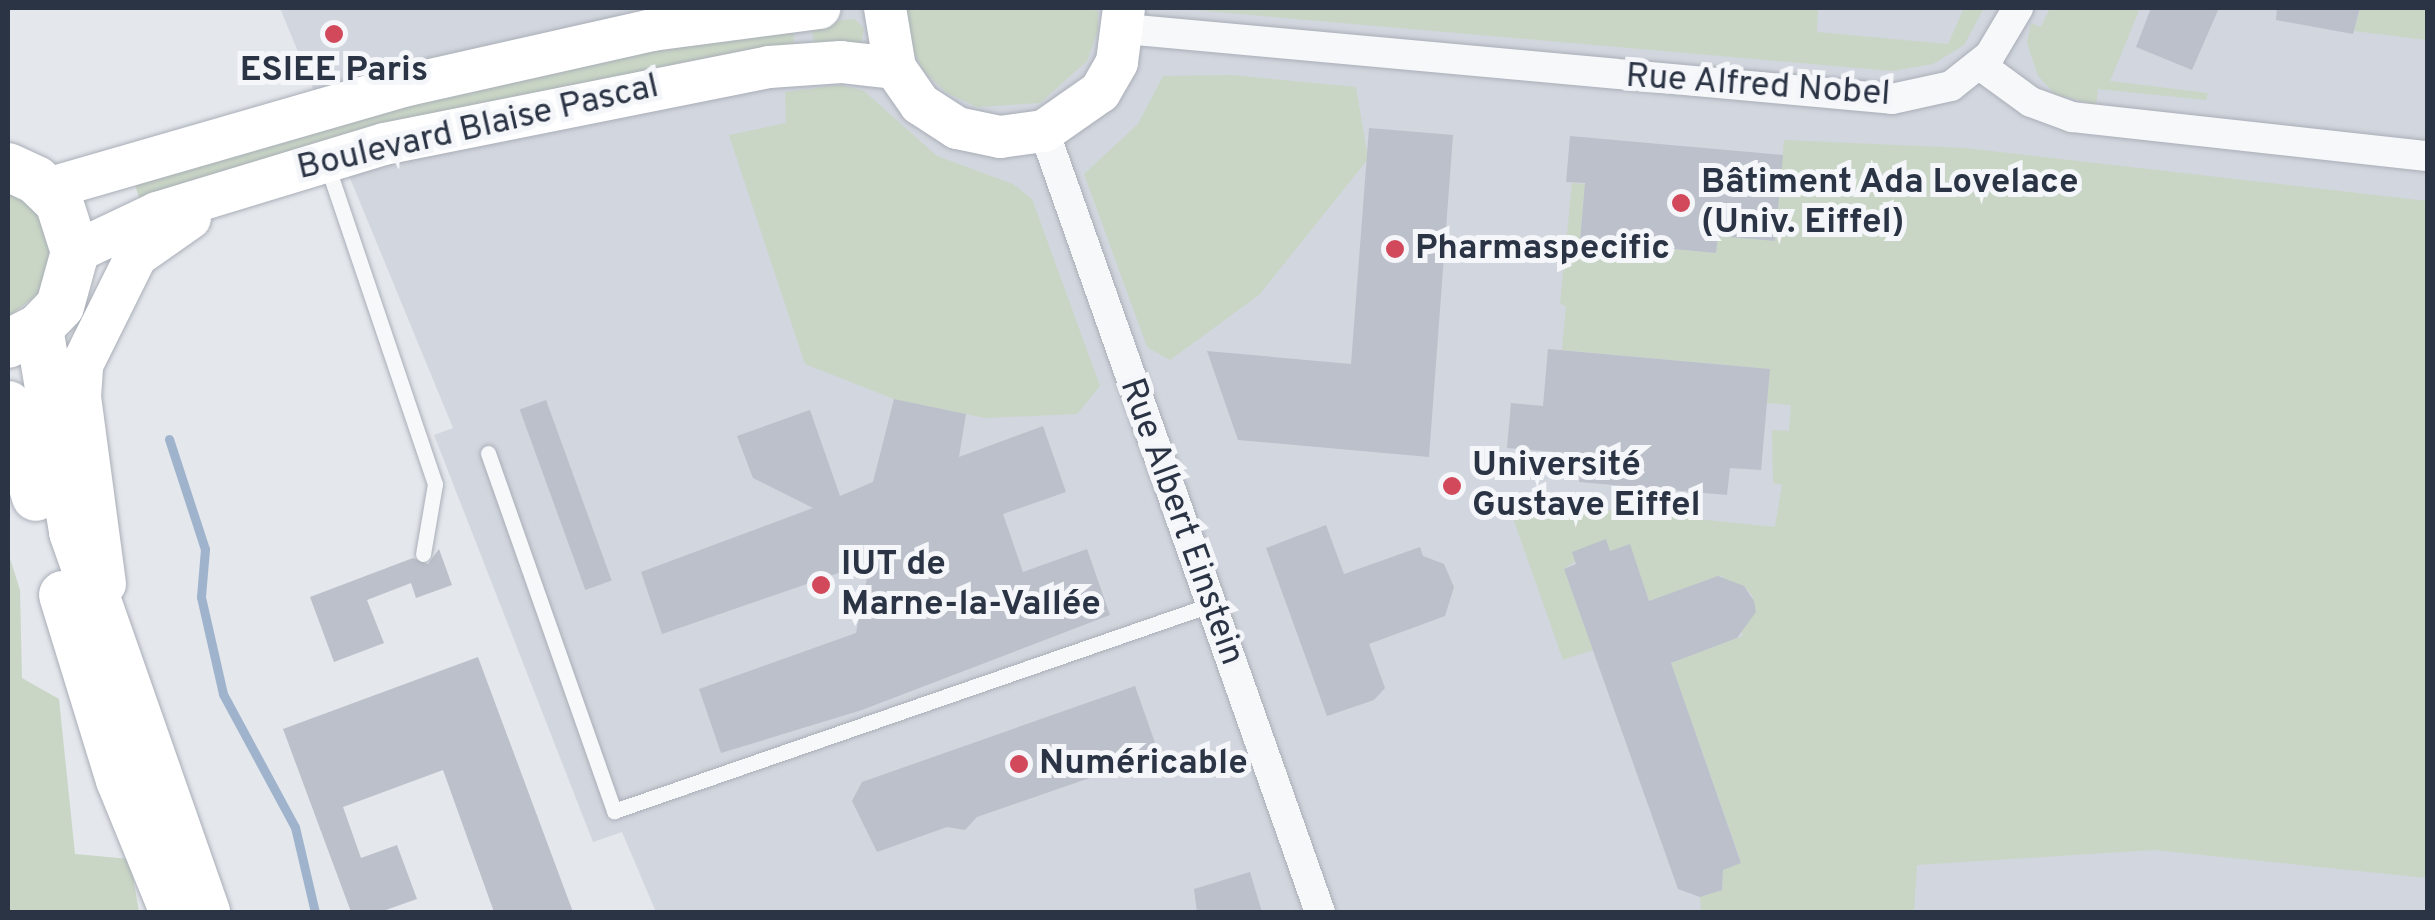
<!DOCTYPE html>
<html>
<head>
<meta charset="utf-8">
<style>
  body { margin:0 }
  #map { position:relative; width:2435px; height:920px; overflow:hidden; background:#e4e7ec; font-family:Overpass,sans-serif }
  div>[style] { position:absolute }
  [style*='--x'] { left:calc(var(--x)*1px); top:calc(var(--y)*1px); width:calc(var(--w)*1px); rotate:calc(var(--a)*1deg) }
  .built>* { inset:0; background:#d2d6de }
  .green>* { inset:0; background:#c9d6c5 }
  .stream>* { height:9px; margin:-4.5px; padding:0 4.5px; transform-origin:4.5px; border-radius:4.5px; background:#9fb4cc }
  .building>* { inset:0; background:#bbc0ca; transform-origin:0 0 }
  .roads { filter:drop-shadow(0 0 2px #a9aeb7) drop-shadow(0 0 2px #a9aeb7) }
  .lane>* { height:15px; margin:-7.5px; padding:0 7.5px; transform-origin:7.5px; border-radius:7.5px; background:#f7f8fa }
  .street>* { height:30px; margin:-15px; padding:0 15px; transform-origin:15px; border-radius:15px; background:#f7f8fa }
  .secondary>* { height:42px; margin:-21px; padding:0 21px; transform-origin:21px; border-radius:21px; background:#fff }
  .primary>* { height:48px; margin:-24px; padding:0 24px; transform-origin:24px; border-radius:24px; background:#fff }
  .dots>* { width:28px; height:28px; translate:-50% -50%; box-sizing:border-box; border:5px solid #f4f6f9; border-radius:50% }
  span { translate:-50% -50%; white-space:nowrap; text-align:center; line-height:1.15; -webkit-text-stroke:10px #f4f6f9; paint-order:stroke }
  .poi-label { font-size:35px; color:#2b3445; font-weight:700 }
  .left { translate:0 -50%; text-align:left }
  .street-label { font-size:35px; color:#2b3445 }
  .frame { position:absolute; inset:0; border:10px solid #2b3445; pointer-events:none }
</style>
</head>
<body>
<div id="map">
  <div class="built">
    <div style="clip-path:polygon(280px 8px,2427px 8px,2427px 912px,656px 912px,622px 832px,593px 842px,434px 435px,453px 428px)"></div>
  </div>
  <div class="green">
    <div style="clip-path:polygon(905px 8px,1098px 8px,1098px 30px,1087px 61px,1040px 103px,977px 107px,947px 93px,924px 71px,909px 43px)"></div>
    <div style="clip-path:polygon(1171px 8px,1818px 8px,1817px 32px,1948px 44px,1964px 8px,1984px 8px,1964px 45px,1933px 64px,1892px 71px)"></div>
    <div style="clip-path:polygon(2050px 8px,2140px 8px,2110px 81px,2208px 93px,2206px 100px,2098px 89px,2096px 105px,2055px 94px,2038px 76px,2027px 43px,2031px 23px,2041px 27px)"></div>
    <div style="clip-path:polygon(2360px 8px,2427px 8px,2427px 40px,2354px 31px)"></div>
    <div style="clip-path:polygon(855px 19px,864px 29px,861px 43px,815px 50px,811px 23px)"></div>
    <div style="clip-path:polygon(793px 26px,794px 52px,142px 206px,134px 182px,528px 70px)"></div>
    <div style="clip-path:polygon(1231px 75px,1356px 87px,1368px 159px,1259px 295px,1170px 360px,1147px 347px,1084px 174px,1138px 124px,1163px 76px)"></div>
    <div style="clip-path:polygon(841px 85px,864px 91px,937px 156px,1013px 184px,1032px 199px,1100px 386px,1077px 414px,985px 418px,894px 399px,805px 364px,729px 135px,786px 123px,785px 92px)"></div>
    <div style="clip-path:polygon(1784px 140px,1965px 148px,2427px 201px,2427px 878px,2154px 850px,1917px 865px,1914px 912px,1701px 912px,1700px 897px,1722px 890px,1723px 870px,1741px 862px,1671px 663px,1743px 636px,1740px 627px,1756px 612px,1752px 595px,1744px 586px,1726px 585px,1722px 575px,1649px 601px,1630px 545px,1610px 551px,1606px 540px,1564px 569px,1593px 650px,1563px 660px,1514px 521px,1519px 501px,1775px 527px,1782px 485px,1773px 483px,1772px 430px,1789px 431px,1791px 405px,1767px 403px,1770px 369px,1562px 350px,1566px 306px,1560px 304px,1572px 183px,1585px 184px,1579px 252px,1619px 256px,1623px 221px,1651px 247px,1716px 253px,1719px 223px,1745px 238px,1775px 241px)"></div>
    <div style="clip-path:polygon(8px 187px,36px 205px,54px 248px,40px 293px,8px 317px)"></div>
    <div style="clip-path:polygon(8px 552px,20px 590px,22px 678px,59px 699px,75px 854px,130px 859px,139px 912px,8px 912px)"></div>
  </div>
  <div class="stream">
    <div style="--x:169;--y:439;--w:116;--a:71.9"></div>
    <div style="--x:205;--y:549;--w:48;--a:94.8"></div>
    <div style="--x:201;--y:597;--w:99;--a:77.2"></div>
    <div style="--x:223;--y:694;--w:151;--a:61.6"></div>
    <div style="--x:295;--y:827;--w:87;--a:76.8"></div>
  </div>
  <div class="building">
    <div style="clip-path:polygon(2151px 8px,2219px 8px,2192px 70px,2136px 47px)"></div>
    <div style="clip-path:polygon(2277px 8px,2360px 8px,2353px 34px,2276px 20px)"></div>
    <div style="clip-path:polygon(1369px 128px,1453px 135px,1429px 457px,1238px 440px,1207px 351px,1351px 364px)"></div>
    <div style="clip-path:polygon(1570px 136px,1783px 155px,1775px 241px,1718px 236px,1716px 253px,1621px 244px,1620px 256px,1579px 253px,1585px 183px,1566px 182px)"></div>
    <div style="clip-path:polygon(1548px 349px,1770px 369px,1761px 470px,1730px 468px,1727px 495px,1579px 482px,1581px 454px,1507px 448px,1511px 403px,1543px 406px)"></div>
    <div style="clip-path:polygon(894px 399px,966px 414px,959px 457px,1043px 426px,1066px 492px,1003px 514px,1023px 572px,1087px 549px,1110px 615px,862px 710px,721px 753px,699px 689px,856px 633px,870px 562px,662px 634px,641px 572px,813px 508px,753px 478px,737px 436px,810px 410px,840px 496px,873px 482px)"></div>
    <div style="left:546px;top:400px;width:192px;height:28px;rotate:70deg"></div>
    <div style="clip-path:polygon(1326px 525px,1344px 574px,1420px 547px,1423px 556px,1444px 564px,1454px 587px,1445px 616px,1369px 644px,1385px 688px,1374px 700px,1327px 716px,1266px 548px)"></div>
    <div style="clip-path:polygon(1606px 539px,1610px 551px,1630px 544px,1649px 601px,1718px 576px,1744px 586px,1754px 601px,1756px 612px,1737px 638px,1671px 663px,1741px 863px,1723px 870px,1722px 890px,1700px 897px,1678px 889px,1564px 569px,1576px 564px,1572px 552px)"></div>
    <div style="clip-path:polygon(439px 549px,452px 585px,416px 598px,411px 583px,367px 600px,384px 643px,334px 662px,310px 597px,413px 558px,428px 564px)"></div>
    <div style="clip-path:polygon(478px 657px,573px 912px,494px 912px,443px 770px,343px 807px,361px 858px,397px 845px,417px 899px,380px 912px,351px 912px,283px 729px)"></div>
    <div style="clip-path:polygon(1135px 686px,1159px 754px,977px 817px,965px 830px,947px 827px,877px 852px,852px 801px,862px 782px)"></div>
    <div style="clip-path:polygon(1250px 872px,1262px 912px,1197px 912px,1194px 889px)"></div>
  </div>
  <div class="roads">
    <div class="lane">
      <div style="--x:327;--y:165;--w:337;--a:71.3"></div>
      <div style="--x:435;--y:484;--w:71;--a:99.7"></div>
      <div style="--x:488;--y:453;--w:380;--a:70.6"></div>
      <div style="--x:614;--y:811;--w:631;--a:-19.07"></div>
    </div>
    <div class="street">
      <div style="--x:1125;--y:29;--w:770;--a:5.21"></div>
      <div style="--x:1892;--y:99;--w:60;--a:-12.4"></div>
      <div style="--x:1951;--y:86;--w:50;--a:-38.5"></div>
      <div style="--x:1990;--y:55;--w:55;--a:-59.2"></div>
      <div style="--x:1980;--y:65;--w:63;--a:36"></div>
      <div style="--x:2031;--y:102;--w:44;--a:20.1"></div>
      <div style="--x:2072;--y:117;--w:358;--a:6.3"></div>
      <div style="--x:1044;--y:131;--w:828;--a:70.54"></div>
    </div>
    <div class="secondary">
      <div style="--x:885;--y:8;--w:61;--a:80.5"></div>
      <div style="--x:895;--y:68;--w:44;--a:55.2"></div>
      <div style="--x:920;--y:104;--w:44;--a:33"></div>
      <div style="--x:957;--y:128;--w:44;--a:11.8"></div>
      <div style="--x:1000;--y:137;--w:44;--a:-7.8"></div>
      <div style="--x:1044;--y:131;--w:68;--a:-34.9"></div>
      <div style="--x:1100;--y:92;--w:34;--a:-60"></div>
      <div style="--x:1117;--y:62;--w:54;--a:-82.6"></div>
      <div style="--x:47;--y:189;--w:376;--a:-16.1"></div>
      <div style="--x:408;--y:85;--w:250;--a:-12.7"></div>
      <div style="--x:652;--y:30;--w:169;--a:-7.5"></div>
      <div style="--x:75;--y:252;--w:91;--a:-25.4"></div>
      <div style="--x:157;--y:213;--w:237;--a:-16.9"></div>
      <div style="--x:384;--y:144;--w:393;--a:-11.3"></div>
      <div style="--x:769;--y:67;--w:72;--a:-4"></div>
      <div style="--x:841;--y:62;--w:54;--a:6.3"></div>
      <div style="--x:105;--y:584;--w:189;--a:-97.6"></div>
      <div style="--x:80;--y:397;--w:32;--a:-86"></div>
      <div style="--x:82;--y:365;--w:122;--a:-63.6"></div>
      <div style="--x:136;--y:256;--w:66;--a:-35.1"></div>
    </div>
    <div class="primary">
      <div style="--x:8;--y:167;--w:31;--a:25"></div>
      <div style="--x:36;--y:180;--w:32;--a:44"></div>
      <div style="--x:59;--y:202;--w:52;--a:72.3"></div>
      <div style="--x:75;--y:252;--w:56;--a:105.5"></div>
      <div style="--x:60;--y:306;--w:30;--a:134"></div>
      <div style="--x:39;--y:328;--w:35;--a:153"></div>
      <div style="--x:39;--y:328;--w:207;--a:80.5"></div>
      <div style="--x:73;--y:532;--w:403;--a:70.7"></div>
      <div style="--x:8;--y:405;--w:96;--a:73.1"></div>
      <div style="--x:63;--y:595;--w:194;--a:72.9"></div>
      <div style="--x:120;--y:780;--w:143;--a:67.8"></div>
    </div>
  </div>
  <div class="dots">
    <div style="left:334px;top:34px;background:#d1495b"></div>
    <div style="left:1681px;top:203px;background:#d1495b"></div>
    <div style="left:1395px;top:249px;background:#d1495b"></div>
    <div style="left:1452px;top:486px;background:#d1495b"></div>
    <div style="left:821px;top:585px;background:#d1495b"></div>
    <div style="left:1019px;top:764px;background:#d1495b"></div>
  </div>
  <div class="poi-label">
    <span style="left:334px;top:71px">ESIEE Paris</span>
    <span class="left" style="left:1701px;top:203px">Bâtiment Ada Lovelace<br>(Univ. Eiffel)</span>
    <span class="left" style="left:1415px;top:249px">Pharmaspecific</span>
    <span class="left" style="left:1472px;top:486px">Université<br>Gustave Eiffel</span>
    <span class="left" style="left:841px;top:585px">IUT de<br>Marne-la-Vallée</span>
    <span class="left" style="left:1039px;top:764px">Numéricable</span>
  </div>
  <div class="street-label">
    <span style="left:1758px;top:86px;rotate:4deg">Rue Alfred Nobel</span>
    <span style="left:478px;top:128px;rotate:-13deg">Boulevard Blaise Pascal</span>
    <span style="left:1181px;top:522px;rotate:70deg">Rue Albert Einstein</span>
  </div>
  <div class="frame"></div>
</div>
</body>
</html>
